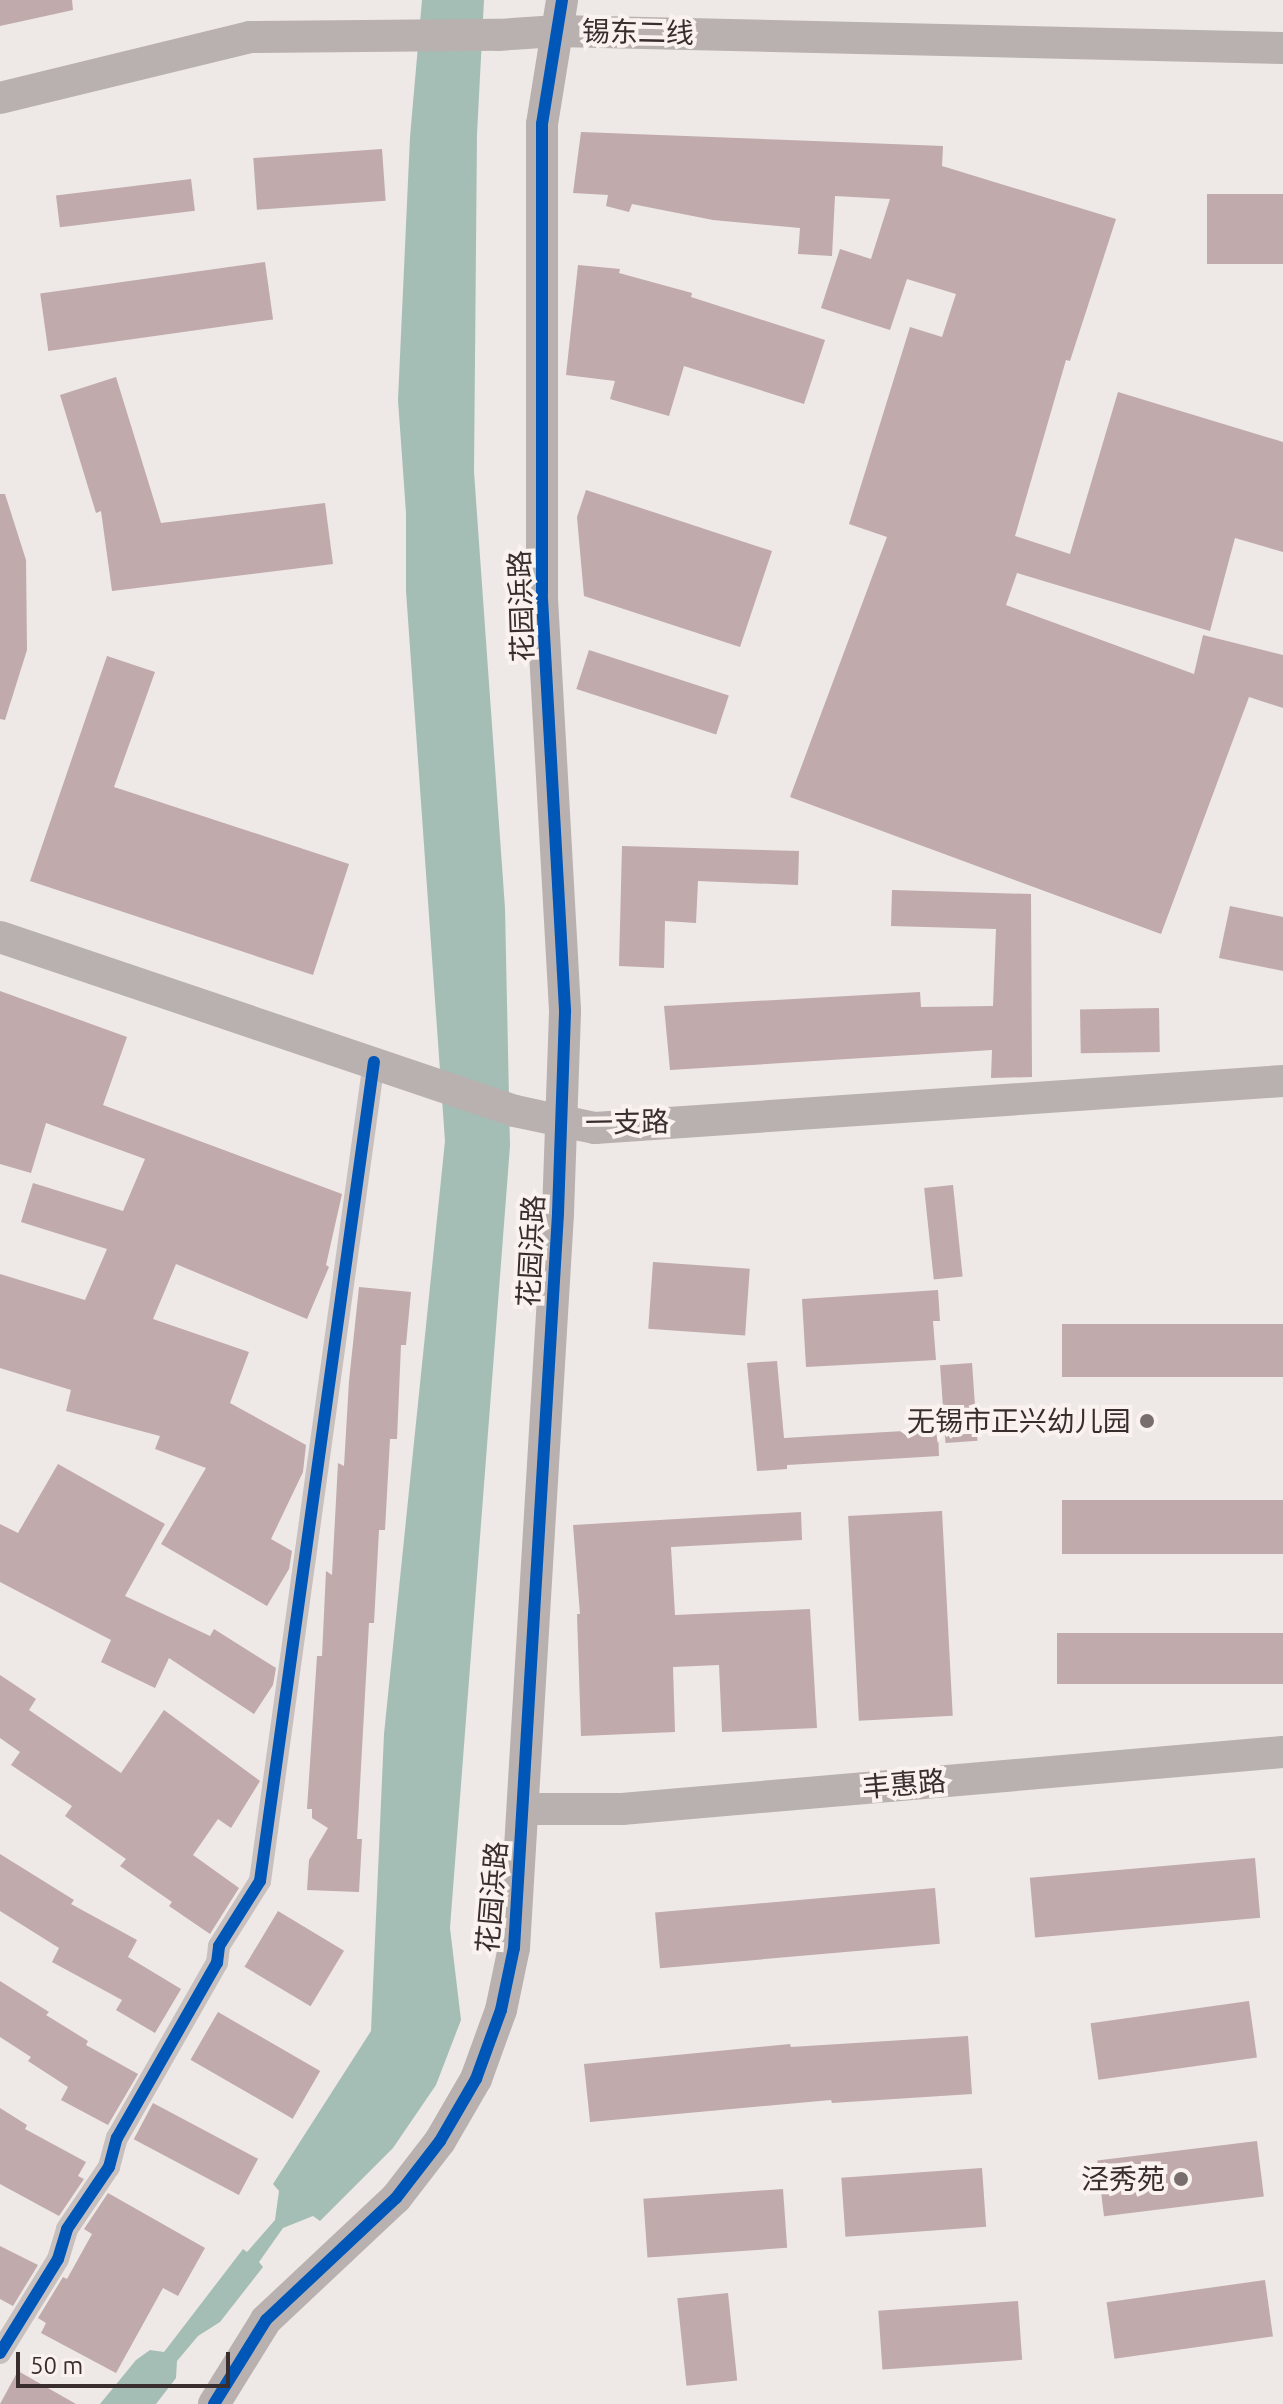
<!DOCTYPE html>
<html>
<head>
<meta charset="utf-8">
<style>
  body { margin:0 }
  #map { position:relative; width:1283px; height:2404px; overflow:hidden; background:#eee8e6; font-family:Ubuntu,"Noto Sans SC",sans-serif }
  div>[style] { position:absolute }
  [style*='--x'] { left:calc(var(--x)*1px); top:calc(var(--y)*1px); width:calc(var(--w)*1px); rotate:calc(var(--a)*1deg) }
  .water>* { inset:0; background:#a4beb6 }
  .building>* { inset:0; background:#c0aaab; transform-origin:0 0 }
  .street>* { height:22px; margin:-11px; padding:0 11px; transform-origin:11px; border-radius:11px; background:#c8c0be }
  .secondary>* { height:32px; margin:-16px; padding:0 16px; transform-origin:16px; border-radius:16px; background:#b8b1af }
  .cycleway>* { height:12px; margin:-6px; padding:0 6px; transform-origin:6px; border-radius:6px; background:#0057b8 }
  .dots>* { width:22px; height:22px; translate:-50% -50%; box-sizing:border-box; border:4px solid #faf2ef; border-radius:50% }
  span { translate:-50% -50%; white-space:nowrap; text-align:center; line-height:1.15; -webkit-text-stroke:8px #faf2ef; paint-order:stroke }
  .street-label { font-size:28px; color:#392d2d }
  .poi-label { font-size:28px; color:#392d2d }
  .right { translate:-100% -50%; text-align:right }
  .scale { position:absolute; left:16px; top:2352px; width:214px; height:36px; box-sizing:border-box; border:4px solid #392d2d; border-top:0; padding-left:10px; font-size:24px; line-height:28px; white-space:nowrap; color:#392d2d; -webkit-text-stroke:6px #faf2ef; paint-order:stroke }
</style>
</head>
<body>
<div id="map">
  <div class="water">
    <div style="clip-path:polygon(422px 0,484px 0,477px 134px,474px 472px,505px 908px,510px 1146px,450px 1928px,461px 2020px,436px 2085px,393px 2148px,320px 2221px,313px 2216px,283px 2228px,259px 2262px,263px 2267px,220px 2322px,198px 2336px,177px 2361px,176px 2378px,156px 2404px,100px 2404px,136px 2360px,150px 2350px,164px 2352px,243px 2249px,247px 2252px,275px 2220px,279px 2191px,273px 2184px,371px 2031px,384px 1734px,445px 1141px,406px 591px,406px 513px,398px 400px,410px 137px)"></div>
  </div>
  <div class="building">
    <div style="clip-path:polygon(0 0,72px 0,73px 10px,0 26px)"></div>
    <div style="clip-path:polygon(581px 132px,943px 146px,942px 166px,1116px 219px,1070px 361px,1066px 360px,1015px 536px,1070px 554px,1118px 392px,1283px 442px,1283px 552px,1235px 538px,1210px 631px,1017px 573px,1006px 605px,1194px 674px,1203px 635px,1283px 655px,1283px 708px,1249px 697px,1161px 934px,790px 797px,887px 537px,849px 524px,910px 327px,942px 337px,956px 294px,907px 279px,890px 330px,821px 308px,840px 249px,871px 259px,890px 199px,835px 196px,832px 256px,798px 254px,800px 228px,713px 220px,632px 204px,629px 212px,606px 206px,608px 195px,573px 193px)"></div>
    <div style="left:382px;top:149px;width:52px;height:129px;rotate:86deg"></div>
    <div style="left:191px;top:179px;width:32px;height:136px;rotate:83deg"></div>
    <div style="left:1207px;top:194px;width:76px;height:70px"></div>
    <div style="left:265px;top:262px;width:58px;height:227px;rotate:82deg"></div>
    <div style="clip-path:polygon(578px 265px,620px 269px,619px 273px,692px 293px,691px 297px,825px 340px,804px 404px,684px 366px,669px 416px,610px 399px,615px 381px,566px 375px)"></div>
    <div style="clip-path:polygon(116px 377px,161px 523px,325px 503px,333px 564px,112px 591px,101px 511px,96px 513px,60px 395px)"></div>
    <div style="clip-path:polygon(586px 490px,772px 551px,740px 647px,584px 596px,577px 517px)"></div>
    <div style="clip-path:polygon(0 494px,5px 494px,26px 560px,27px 650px,5px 720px,0 719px)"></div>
    <div style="left:589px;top:650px;width:147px;height:41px;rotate:18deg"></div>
    <div style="clip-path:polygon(107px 656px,155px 672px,114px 787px,349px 864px,313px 975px,30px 881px)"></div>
    <div style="clip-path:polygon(622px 846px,799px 851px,798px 885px,698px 881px,696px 923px,665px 921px,664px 968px,619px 966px)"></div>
    <div style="clip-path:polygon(892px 890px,1031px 894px,1032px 1077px,991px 1078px,992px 1050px,670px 1070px,664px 1006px,920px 992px,921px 1007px,993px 1006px,996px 929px,891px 926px)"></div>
    <div style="clip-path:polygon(1230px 906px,1283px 917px,1283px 971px,1219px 958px)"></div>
    <div style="clip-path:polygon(0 991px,127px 1037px,103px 1105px,342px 1194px,326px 1265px,329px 1267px,307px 1319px,176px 1264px,153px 1319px,249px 1352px,230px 1403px,306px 1445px,303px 1472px,271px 1539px,292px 1551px,289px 1569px,267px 1606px,161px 1544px,206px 1468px,155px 1449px,160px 1436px,66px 1411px,71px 1390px,0 1368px,0 1274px,85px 1300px,107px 1249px,21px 1222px,33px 1183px,123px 1211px,145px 1159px,46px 1123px,31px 1173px,0 1164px)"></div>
    <div style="left:1159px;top:1008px;width:44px;height:79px;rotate:89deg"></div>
    <div style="left:953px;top:1185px;width:92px;height:29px;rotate:84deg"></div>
    <div style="left:653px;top:1262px;width:97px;height:67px;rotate:4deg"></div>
    <div style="clip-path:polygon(359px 1287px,411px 1292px,406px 1345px,401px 1345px,397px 1439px,390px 1439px,385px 1530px,379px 1530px,374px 1623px,369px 1623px,357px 1839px,362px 1839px,359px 1892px,307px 1890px,309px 1860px,328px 1828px,312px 1818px,312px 1809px,307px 1809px,317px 1656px,322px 1656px,326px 1571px,332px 1575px,338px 1463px,344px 1466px,349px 1381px)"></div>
    <div style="clip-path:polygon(938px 1290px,940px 1321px,933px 1321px,936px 1360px,806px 1367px,802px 1299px)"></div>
    <div style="left:1283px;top:1324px;width:53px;height:221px;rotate:90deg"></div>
    <div style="clip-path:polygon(777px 1361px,784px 1438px,938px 1429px,939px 1456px,787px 1465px,787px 1469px,757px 1471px,747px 1363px)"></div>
    <div style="left:972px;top:1363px;width:78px;height:32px;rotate:86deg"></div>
    <div style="clip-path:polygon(58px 1464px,165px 1524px,125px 1596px,210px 1636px,214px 1629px,276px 1668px,273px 1685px,254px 1714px,169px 1658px,155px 1688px,101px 1662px,111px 1640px,0 1582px,0 1524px,18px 1533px)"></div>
    <div style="left:1283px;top:1500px;width:54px;height:221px;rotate:90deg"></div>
    <div style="left:942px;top:1511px;width:205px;height:94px;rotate:87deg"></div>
    <div style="clip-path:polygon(801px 1512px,802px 1540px,671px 1547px,675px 1615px,810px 1609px,817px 1728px,722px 1732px,719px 1665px,673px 1667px,675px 1732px,581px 1736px,577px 1614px,580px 1614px,573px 1525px)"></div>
    <div style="left:1283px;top:1633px;width:51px;height:226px;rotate:90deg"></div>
    <div style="clip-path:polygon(0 1675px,36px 1699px,29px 1710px,121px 1773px,164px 1710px,260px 1781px,231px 1828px,218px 1819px,193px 1855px,239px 1888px,210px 1934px,169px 1906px,172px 1902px,120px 1866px,126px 1859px,65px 1816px,72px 1806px,11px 1765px,20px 1752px,0 1738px)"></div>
    <div style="clip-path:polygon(0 1854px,74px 1900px,71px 1904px,137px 1940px,128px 1957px,181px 1989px,155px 2033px,116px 2010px,122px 2000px,52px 1962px,59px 1948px,0 1911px)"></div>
    <div style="left:1255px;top:1858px;width:60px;height:226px;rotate:85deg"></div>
    <div style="left:935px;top:1888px;width:56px;height:281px;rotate:85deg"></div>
    <div style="left:278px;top:1911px;width:77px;height:65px;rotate:31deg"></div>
    <div style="clip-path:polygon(0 1981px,49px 2012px,46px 2015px,88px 2041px,86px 2045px,138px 2074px,108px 2125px,61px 2100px,68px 2087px,28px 2061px,31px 2057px,0 2037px)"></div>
    <div style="left:1249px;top:2001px;width:57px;height:160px;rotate:82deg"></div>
    <div style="left:218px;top:2012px;width:118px;height:55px;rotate:30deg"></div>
    <div style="clip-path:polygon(968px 2036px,972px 2094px,832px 2103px,831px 2100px,590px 2122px,584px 2064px,790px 2044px,791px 2047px)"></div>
    <div style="left:153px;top:2103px;width:119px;height:41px;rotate:28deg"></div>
    <div style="clip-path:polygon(0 2108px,27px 2125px,25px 2129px,86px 2162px,78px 2176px,84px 2179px,59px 2216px,0 2184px)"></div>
    <div style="left:1257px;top:2141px;width:56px;height:161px;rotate:83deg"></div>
    <div style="left:982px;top:2168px;width:59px;height:141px;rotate:86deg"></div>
    <div style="left:783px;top:2189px;width:59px;height:140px;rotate:86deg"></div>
    <div style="clip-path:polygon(108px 2193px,205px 2248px,178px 2296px,163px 2288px,116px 2373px,41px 2333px,46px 2323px,38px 2318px,63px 2277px,67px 2279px,92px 2234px,84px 2229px)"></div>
    <div style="clip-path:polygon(0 2246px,38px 2265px,13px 2306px,0 2299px)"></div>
    <div style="left:1265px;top:2280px;width:57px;height:160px;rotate:82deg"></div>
    <div style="left:728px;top:2293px;width:88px;height:51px;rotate:84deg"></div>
    <div style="left:1018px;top:2301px;width:59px;height:140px;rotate:86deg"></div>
    <div style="clip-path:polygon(18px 2371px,76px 2404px,0 2404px)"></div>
  </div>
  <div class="street">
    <div style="--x:0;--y:2353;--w:110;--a:-58.3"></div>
    <div style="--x:58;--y:2259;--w:31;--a:-73"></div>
    <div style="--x:67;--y:2229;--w:75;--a:-55.9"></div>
    <div style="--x:109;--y:2167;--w:30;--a:-75"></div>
    <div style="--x:117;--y:2138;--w:202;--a:-60.3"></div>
    <div style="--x:217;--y:1963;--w:17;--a:-83"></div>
    <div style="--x:219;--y:1946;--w:77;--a:-57.8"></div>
    <div style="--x:260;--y:1881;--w:827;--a:-82.08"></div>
  </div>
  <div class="secondary">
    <div style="--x:0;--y:98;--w:257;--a:-13.7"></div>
    <div style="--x:250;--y:37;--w:248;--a:-0.5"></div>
    <div style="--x:498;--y:35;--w:59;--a:-3.9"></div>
    <div style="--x:557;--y:31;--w:726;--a:1.34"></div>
    <div style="--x:0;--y:937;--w:544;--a:18.67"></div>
    <div style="--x:515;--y:1111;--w:82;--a:12"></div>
    <div style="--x:595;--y:1128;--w:690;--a:-3.91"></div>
    <div style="--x:524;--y:1809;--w:98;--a:0"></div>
    <div style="--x:622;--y:1809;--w:663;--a:-4.93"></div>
    <div style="--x:214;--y:2404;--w:99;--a:-58.2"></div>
    <div style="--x:266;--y:2320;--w:178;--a:-43.2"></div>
    <div style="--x:396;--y:2198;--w:72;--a:-52.3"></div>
    <div style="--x:440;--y:2141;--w:72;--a:-59.9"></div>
    <div style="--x:476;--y:2079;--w:73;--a:-70.1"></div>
    <div style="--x:501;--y:2010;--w:63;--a:-78.2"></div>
    <div style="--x:514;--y:1948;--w:736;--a:-86.57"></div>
    <div style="--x:558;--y:1213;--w:203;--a:-88"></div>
    <div style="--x:565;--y:1010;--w:418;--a:-93.2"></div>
    <div style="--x:542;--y:593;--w:469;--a:-90"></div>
    <div style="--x:542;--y:124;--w:126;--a:-80.8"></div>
  </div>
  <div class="cycleway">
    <div style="--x:0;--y:2353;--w:110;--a:-58.3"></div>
    <div style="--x:58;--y:2259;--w:31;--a:-73"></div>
    <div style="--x:67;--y:2229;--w:75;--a:-55.9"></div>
    <div style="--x:109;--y:2167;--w:30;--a:-75"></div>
    <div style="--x:117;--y:2138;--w:202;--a:-60.3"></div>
    <div style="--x:217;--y:1963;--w:17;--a:-83"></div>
    <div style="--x:219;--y:1946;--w:77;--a:-57.8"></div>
    <div style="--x:260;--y:1881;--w:827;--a:-82.08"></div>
    <div style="--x:214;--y:2404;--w:99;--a:-58.2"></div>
    <div style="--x:266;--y:2320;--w:178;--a:-43.2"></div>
    <div style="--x:396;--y:2198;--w:72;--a:-52.3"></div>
    <div style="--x:440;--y:2141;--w:72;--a:-59.9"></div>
    <div style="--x:476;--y:2079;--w:73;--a:-70.1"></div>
    <div style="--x:501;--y:2010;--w:63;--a:-78.2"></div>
    <div style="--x:514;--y:1948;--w:736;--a:-86.57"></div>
    <div style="--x:558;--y:1213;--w:203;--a:-88"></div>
    <div style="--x:565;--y:1010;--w:418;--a:-93.2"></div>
    <div style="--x:542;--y:593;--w:469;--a:-90"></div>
    <div style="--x:542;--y:124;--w:126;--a:-80.8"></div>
  </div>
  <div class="dots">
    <div style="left:1147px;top:1421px;background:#786e6e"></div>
    <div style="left:1181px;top:2179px;background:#786e6e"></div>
  </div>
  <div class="street-label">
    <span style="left:638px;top:32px;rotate:1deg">锡东二线</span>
    <span style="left:521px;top:606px;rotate:-92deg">花园浜路</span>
    <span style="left:627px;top:1122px;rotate:-1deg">一支路</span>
    <span style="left:531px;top:1251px;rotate:-87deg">花园浜路</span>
    <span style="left:904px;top:1784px;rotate:-5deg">丰惠路</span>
    <span style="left:492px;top:1897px;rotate:-85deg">花园浜路</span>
  </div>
  <div class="poi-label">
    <span class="right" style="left:1131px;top:1421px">无锡市正兴幼儿园</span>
    <span class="right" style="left:1165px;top:2179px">泾秀苑</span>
  </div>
  <div class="scale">50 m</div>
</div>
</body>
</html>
